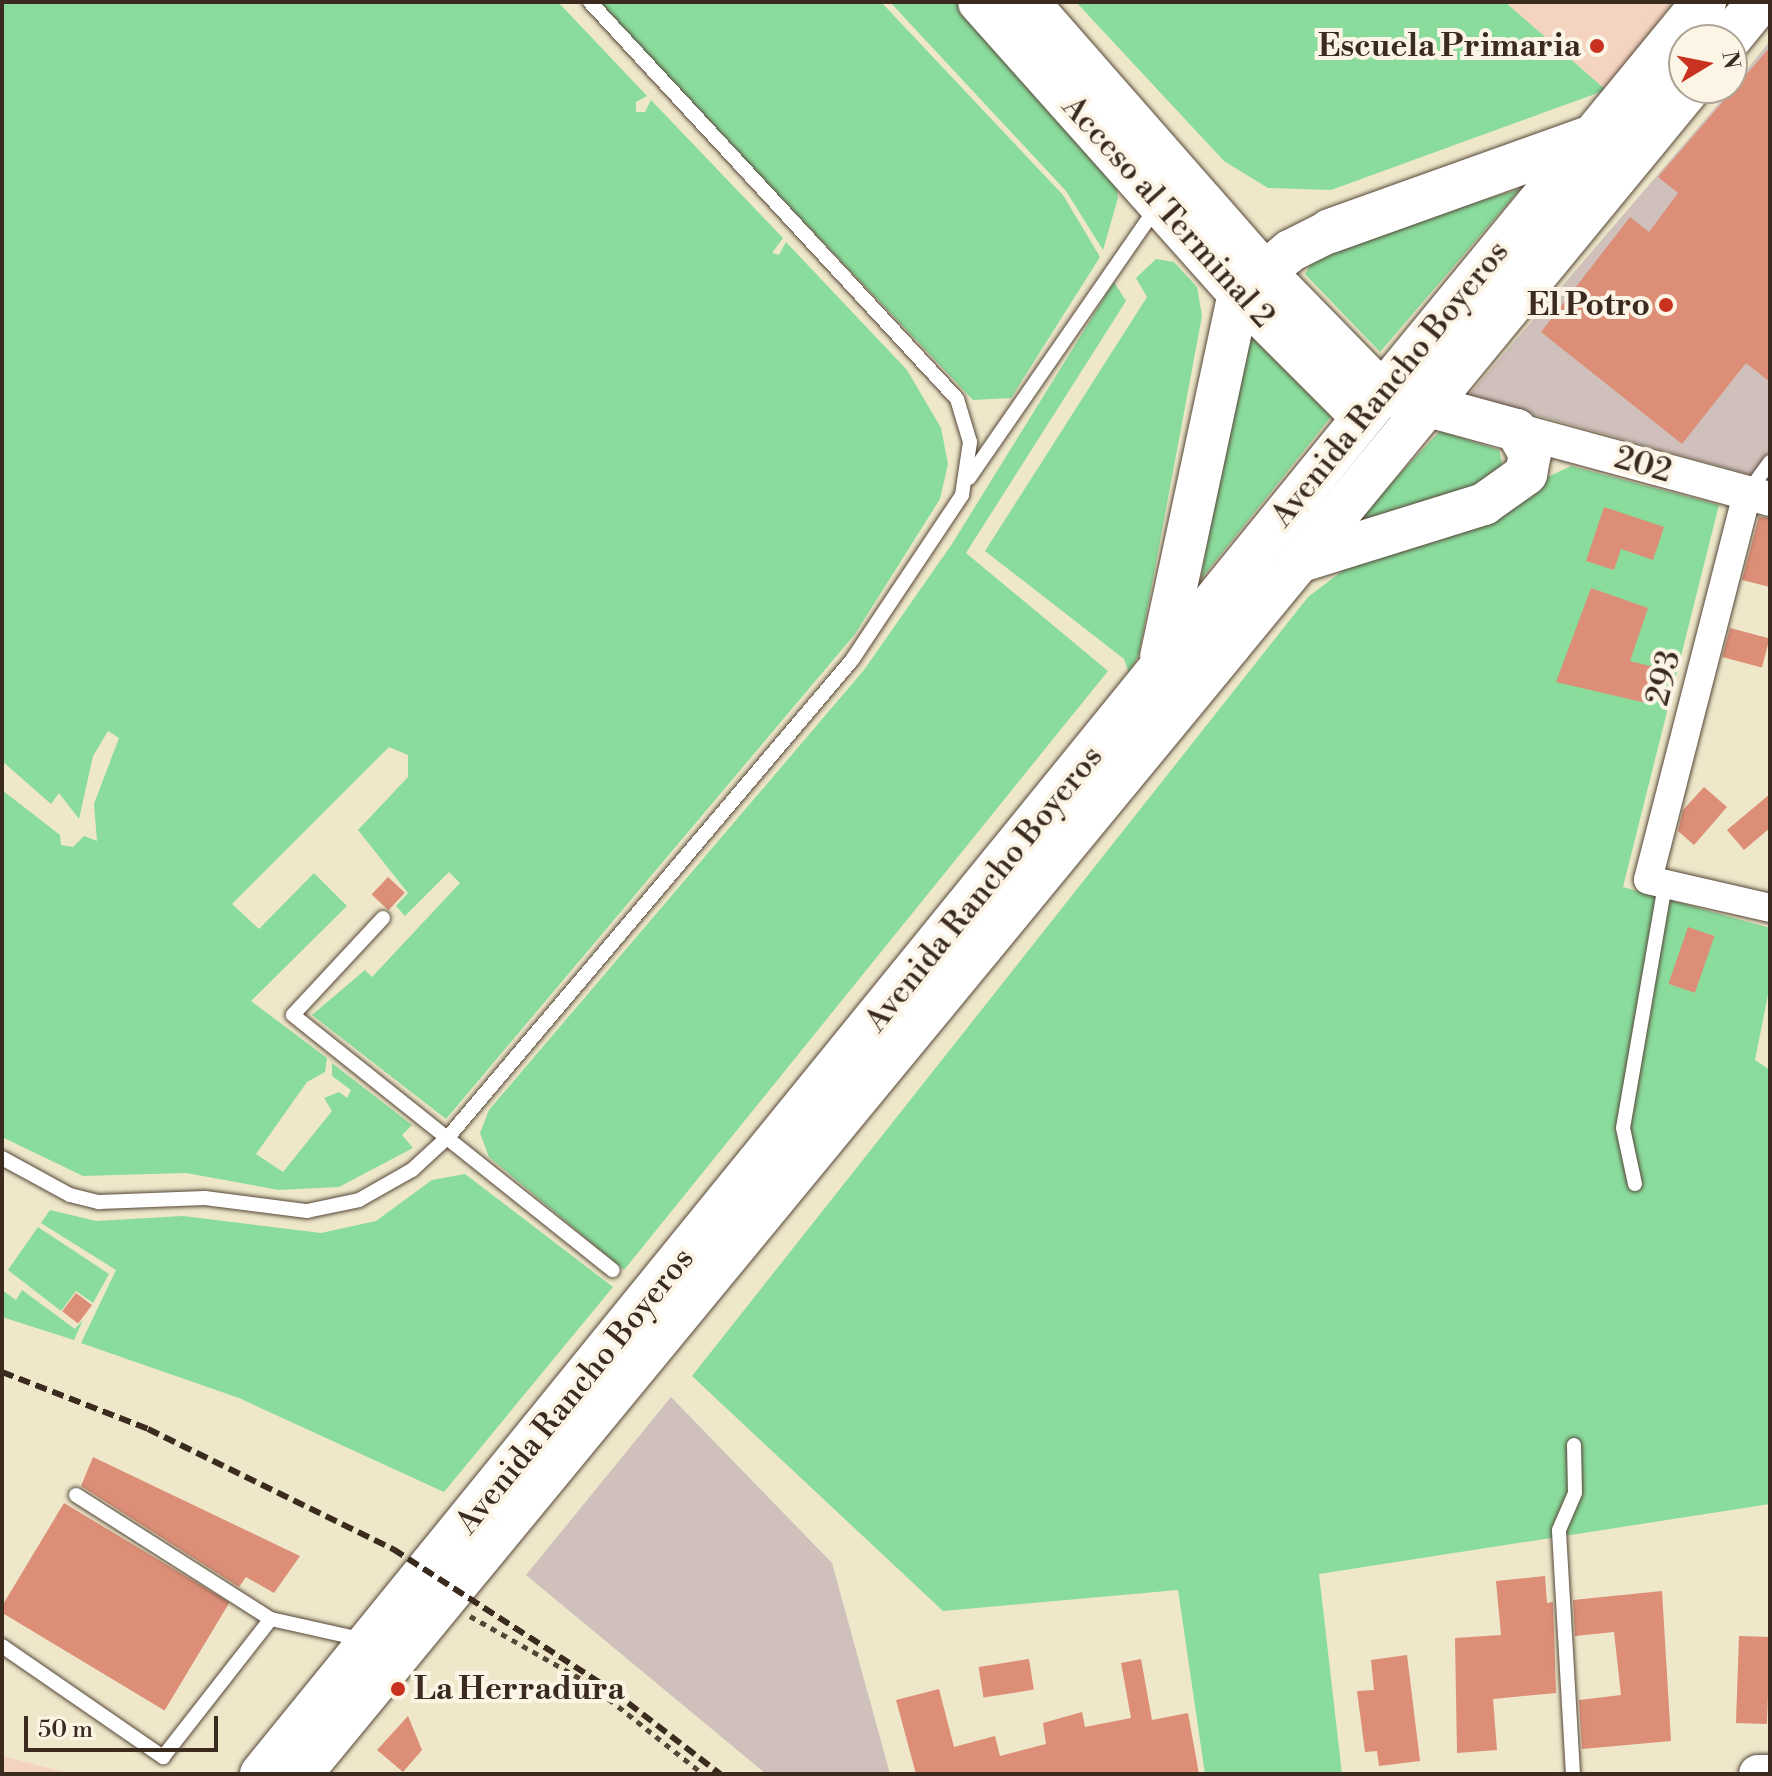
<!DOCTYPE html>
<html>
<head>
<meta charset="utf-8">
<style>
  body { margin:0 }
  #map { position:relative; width:1772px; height:1776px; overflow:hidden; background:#eee7ca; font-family:"Libre Bodoni",serif }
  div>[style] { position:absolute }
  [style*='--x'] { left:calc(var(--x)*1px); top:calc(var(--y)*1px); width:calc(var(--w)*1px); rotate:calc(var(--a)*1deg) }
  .built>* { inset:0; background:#f4d3c0 }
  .industrial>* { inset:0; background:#d0c0bc }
  .green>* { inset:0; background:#8adc9d }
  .building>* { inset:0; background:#dc8e77; transform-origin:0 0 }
  .path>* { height:5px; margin-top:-2.5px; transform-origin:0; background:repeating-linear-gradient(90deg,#564638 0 6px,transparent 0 12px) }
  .roads { filter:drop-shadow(0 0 2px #564638) drop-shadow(0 0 2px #564638) }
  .service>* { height:14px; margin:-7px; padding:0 7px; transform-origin:7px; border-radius:7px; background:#fff }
  .minor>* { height:28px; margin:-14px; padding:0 14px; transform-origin:14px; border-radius:14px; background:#fff }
  .tertiary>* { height:34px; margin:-17px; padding:0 17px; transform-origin:17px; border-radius:17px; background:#fff }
  .secondary>* { height:38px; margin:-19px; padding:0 19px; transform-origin:19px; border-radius:19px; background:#fff }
  .primary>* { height:42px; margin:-21px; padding:0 21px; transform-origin:21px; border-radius:21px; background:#fff }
  .trunk>* { height:44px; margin:-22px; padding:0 22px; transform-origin:22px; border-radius:22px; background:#fff }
  .rail>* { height:6px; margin-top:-3px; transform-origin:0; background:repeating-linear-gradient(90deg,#3b2a1e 0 12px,transparent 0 18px) }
  .dots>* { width:22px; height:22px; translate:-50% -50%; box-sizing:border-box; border:4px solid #fcf5e5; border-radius:50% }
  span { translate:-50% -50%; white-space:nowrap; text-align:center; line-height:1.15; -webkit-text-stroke:8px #fcf5e5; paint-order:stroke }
  .poi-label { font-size:32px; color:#3b2a1e; font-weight:700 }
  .right { translate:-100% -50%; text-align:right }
  .left { translate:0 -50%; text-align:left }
  .street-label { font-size:32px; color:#3b2a1e }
  .frame { position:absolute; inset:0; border:4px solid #3b2a1e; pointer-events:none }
  .north { position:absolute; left:1668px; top:24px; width:80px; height:80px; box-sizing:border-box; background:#fcf5e5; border:2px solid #afa495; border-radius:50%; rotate:80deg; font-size:22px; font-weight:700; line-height:32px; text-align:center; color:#3b2a1e }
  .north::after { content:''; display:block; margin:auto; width:28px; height:36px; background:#c8321e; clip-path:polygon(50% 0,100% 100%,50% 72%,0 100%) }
  .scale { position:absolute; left:24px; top:1716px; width:194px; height:36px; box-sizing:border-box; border:4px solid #3b2a1e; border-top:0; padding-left:10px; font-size:24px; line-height:28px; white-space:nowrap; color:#3b2a1e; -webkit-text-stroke:6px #fcf5e5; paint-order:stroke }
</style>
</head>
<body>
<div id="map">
  <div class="built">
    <div style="clip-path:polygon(1505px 2px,1673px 2px,1606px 90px)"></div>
    <div style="clip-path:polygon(2px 1756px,72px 1774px,2px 1774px)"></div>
  </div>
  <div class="industrial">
    <div style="clip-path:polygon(1770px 41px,1770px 480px,1468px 396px,1732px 88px)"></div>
    <div style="clip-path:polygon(671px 1397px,832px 1563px,890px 1774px,766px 1774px,526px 1575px)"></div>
  </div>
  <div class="green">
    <div style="clip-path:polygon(2px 2px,558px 2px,647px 96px,636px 102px,636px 112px,645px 112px,651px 100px,783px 238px,772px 253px,779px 255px,786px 242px,907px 370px,941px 428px,948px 464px,940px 499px,855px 634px,446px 1119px,312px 1015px,365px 970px,372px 977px,460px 883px,449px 872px,405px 916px,396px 906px,408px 893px,358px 830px,408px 777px,408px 755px,389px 747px,232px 904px,259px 929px,314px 873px,347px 906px,251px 1001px,327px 1058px,325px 1072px,307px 1082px,256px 1154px,283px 1172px,332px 1111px,324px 1098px,339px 1092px,347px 1098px,351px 1090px,332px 1076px,332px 1063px,412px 1125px,402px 1135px,413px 1148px,339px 1187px,279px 1190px,186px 1173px,83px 1176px,2px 1137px,2px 790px,60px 835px,61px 845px,73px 847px,84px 836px,97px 841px,94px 804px,119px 738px,108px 731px,93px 756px,79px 819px,59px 793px,51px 804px,2px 761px)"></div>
    <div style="clip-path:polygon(595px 2px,881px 2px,1063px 195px,1100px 257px,1011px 398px,973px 400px)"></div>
    <div style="clip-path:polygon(890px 2px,964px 2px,1115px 176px,1118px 198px,1103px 250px,1066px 191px)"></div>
    <div style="clip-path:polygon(1076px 2px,1505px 2px,1606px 90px,1331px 190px,1268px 188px,1224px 161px)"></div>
    <div style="clip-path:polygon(1520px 189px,1380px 352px,1305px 274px,1319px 250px)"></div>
    <div style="clip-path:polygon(1156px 259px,1174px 262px,1197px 287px,1202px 316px,1139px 654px,1129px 673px,1124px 659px,985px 551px,1147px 297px,1136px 278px)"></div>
    <div style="clip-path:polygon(1114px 282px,1126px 301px,966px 553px,1108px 671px,624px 1270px,489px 1157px,480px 1133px,489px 1110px,864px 670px,952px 544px)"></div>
    <div style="clip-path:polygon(1249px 333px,1334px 413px,1201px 579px,1242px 345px)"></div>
    <div style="clip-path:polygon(1440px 431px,1499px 450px,1503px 468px,1494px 483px,1349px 528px)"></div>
    <div style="clip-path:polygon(1571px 466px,1719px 505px,1623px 887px,1770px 928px,1770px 985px,1755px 1060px,1770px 1070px,1770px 1504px,1319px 1574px,1342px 1774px,1205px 1774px,1178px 1590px,943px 1611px,692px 1376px,1308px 597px,1358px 559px,1489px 525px,1533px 484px)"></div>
    <div style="clip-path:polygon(465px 1174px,613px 1287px,444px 1492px,239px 1398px,81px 1343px,116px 1270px,41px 1223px,50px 1210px,96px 1221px,183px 1216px,321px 1233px,376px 1221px,432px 1180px)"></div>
    <div style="clip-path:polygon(38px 1227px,109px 1274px,93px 1303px,76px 1291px,61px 1311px,8px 1270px)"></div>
    <div style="clip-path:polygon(2px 1290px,16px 1300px,22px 1290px,75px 1329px,83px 1320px,74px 1340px,2px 1317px)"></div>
  </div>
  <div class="building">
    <div style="clip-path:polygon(1770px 47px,1770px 382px,1746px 363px,1682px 444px,1541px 332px,1630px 217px,1649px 232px,1678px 193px,1658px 177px)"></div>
    <div style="clip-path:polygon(1604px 507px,1664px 527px,1653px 560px,1621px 549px,1614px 570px,1586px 561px)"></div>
    <div style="clip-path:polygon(1759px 517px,1770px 518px,1770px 587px,1742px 580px)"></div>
    <div style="clip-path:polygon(1591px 588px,1648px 608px,1630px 661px,1654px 667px,1646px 703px,1556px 682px)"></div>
    <div style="left:1730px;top:628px;width:41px;height:30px;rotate:15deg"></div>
    <div style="clip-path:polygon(1704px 787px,1727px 807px,1694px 845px,1678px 831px,1683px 810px)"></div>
    <div style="clip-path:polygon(1770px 794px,1770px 828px,1744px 850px,1727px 830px)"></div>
    <div style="left:388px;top:877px;width:23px;height:24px;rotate:43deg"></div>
    <div style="left:1688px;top:927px;width:28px;height:60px;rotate:19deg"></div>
    <div style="left:76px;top:1293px;width:20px;height:23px;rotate:37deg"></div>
    <div style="clip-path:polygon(93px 1457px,300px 1556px,274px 1593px,246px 1577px,239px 1587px,81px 1486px)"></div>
    <div style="left:64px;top:1503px;width:193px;height:126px;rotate:31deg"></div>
    <div style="clip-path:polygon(1545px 1576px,1547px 1603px,1553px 1602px,1556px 1693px,1493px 1699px,1497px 1750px,1457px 1753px,1455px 1638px,1501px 1635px,1496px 1581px)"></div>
    <div style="clip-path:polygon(1662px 1591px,1671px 1741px,1582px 1749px,1579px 1700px,1621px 1695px,1614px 1632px,1575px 1636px,1573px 1600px)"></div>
    <div style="left:1739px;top:1636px;width:31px;height:87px;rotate:2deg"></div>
    <div style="clip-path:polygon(1407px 1655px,1420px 1761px,1379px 1766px,1377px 1751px,1365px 1752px,1357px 1691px,1374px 1690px,1371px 1660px)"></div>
    <div style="left:1029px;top:1659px;width:31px;height:51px;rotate:81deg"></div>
    <div style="clip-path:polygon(1141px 1659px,1152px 1720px,1188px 1713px,1199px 1774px,916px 1774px,896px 1700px,939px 1689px,954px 1747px,995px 1736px,1000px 1756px,1046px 1744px,1043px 1723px,1082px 1712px,1085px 1727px,1131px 1718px,1121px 1663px)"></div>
    <div style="clip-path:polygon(408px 1716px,422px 1750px,403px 1772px,377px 1750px)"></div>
  </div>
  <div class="path">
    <div style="--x:470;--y:1616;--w:138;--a:29.5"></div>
    <div style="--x:590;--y:1684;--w:144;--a:38.5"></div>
  </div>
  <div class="roads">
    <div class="service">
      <div style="--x:969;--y:478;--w:331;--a:-55.3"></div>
      <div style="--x:1749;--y:491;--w:36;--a:-54"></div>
      <div style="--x:383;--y:918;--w:132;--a:132.9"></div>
      <div style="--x:293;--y:1015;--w:409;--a:38.6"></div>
      <div style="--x:2;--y:1158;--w:77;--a:28.6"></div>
      <div style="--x:70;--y:1195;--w:30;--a:14"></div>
      <div style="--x:99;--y:1202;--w:106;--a:-2.2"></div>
      <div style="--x:205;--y:1198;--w:103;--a:7.3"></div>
      <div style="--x:307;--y:1211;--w:53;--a:-11.9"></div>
      <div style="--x:359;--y:1200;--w:61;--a:-29.5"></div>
      <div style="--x:412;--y:1170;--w:50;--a:-42.6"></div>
      <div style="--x:449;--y:1136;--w:624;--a:-49.75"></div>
      <div style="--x:852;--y:660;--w:198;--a:-56.3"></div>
      <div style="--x:962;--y:495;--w:54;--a:-81.4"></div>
      <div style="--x:970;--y:442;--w:45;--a:-106.8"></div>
      <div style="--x:957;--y:399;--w:541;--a:-132.75"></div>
      <div style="--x:1635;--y:1184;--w:57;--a:-102.1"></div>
      <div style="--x:1623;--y:1128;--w:248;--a:-80.2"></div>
      <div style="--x:76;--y:1495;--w:231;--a:32.5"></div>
      <div style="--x:271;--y:1619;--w:96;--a:12.6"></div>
      <div style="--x:2;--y:1646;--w:196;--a:34.6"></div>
      <div style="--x:163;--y:1757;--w:175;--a:-52"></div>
      <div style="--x:1573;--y:1774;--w:244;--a:-93.3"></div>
      <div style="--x:1559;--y:1530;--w:40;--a:-66.6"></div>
      <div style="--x:1575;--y:1493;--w:48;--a:-91.2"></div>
    </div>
    <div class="minor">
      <div style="--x:1747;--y:494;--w:398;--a:104.4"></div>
      <div style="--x:1648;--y:880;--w:125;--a:12.9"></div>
    </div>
    <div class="tertiary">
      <div style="--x:1516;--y:430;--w:263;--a:15.2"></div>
    </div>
    <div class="secondary">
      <div style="--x:1758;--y:1774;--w:12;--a:0"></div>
    </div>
    <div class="primary">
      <div style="--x:979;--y:2;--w:391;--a:48.3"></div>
      <div style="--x:1239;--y:294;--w:174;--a:45"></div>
      <div style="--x:1028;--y:2;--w:356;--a:48.8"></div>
      <div style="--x:1263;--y:270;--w:172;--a:45.7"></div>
      <div style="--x:1298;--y:562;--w:195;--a:-17.3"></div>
      <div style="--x:1484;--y:504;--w:52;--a:-35.5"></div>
      <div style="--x:1526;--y:474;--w:20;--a:-79"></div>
      <div style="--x:1530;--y:454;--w:28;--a:-120"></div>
      <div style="--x:1516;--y:430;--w:120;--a:-164.6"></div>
      <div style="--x:1161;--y:657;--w:371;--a:-77.9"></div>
      <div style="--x:1239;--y:294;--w:67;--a:-40.1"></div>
      <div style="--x:1290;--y:251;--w:45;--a:-26.6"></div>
      <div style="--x:261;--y:1774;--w:1779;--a:-50.91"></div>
      <div style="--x:301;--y:1774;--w:1773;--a:-50.54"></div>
    </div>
    <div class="trunk">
      <div style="--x:1728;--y:40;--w:49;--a:-50.8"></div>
      <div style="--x:1330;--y:231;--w:278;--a:-19.7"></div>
      <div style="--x:1383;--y:393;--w:506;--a:-50.61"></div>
      <div style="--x:1428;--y:405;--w:410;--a:-50.6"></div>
    </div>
  </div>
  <div class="rail">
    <div style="--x:2;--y:1372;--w:157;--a:21.3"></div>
    <div style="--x:148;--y:1429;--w:273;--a:26.1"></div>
    <div style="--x:393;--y:1549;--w:263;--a:32.9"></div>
    <div style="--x:614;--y:1692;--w:134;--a:37.7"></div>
  </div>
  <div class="dots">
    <div style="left:1597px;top:46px;background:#c8321e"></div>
    <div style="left:1666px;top:305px;background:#c8321e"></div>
    <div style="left:398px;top:1689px;background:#c8321e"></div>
  </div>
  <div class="poi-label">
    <span class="right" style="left:1581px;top:46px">Escuela Primaria</span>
    <span class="right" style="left:1650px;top:305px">El Potro</span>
    <span class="left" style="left:414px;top:1689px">La Herradura</span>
  </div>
  <div class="street-label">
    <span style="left:1168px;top:212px;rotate:48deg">Acceso al Terminal 2</span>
    <span style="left:1390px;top:384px;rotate:-51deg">Avenida Rancho Boyeros</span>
    <span style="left:1643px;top:465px;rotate:16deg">202</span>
    <span style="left:1664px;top:678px;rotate:-76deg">293</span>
    <span style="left:984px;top:889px;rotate:-51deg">Avenida Rancho Boyeros</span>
    <span style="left:575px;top:1391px;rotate:-51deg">Avenida Rancho Boyeros</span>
  </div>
  <div class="frame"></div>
  <div class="north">N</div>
  <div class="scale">50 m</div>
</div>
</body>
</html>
